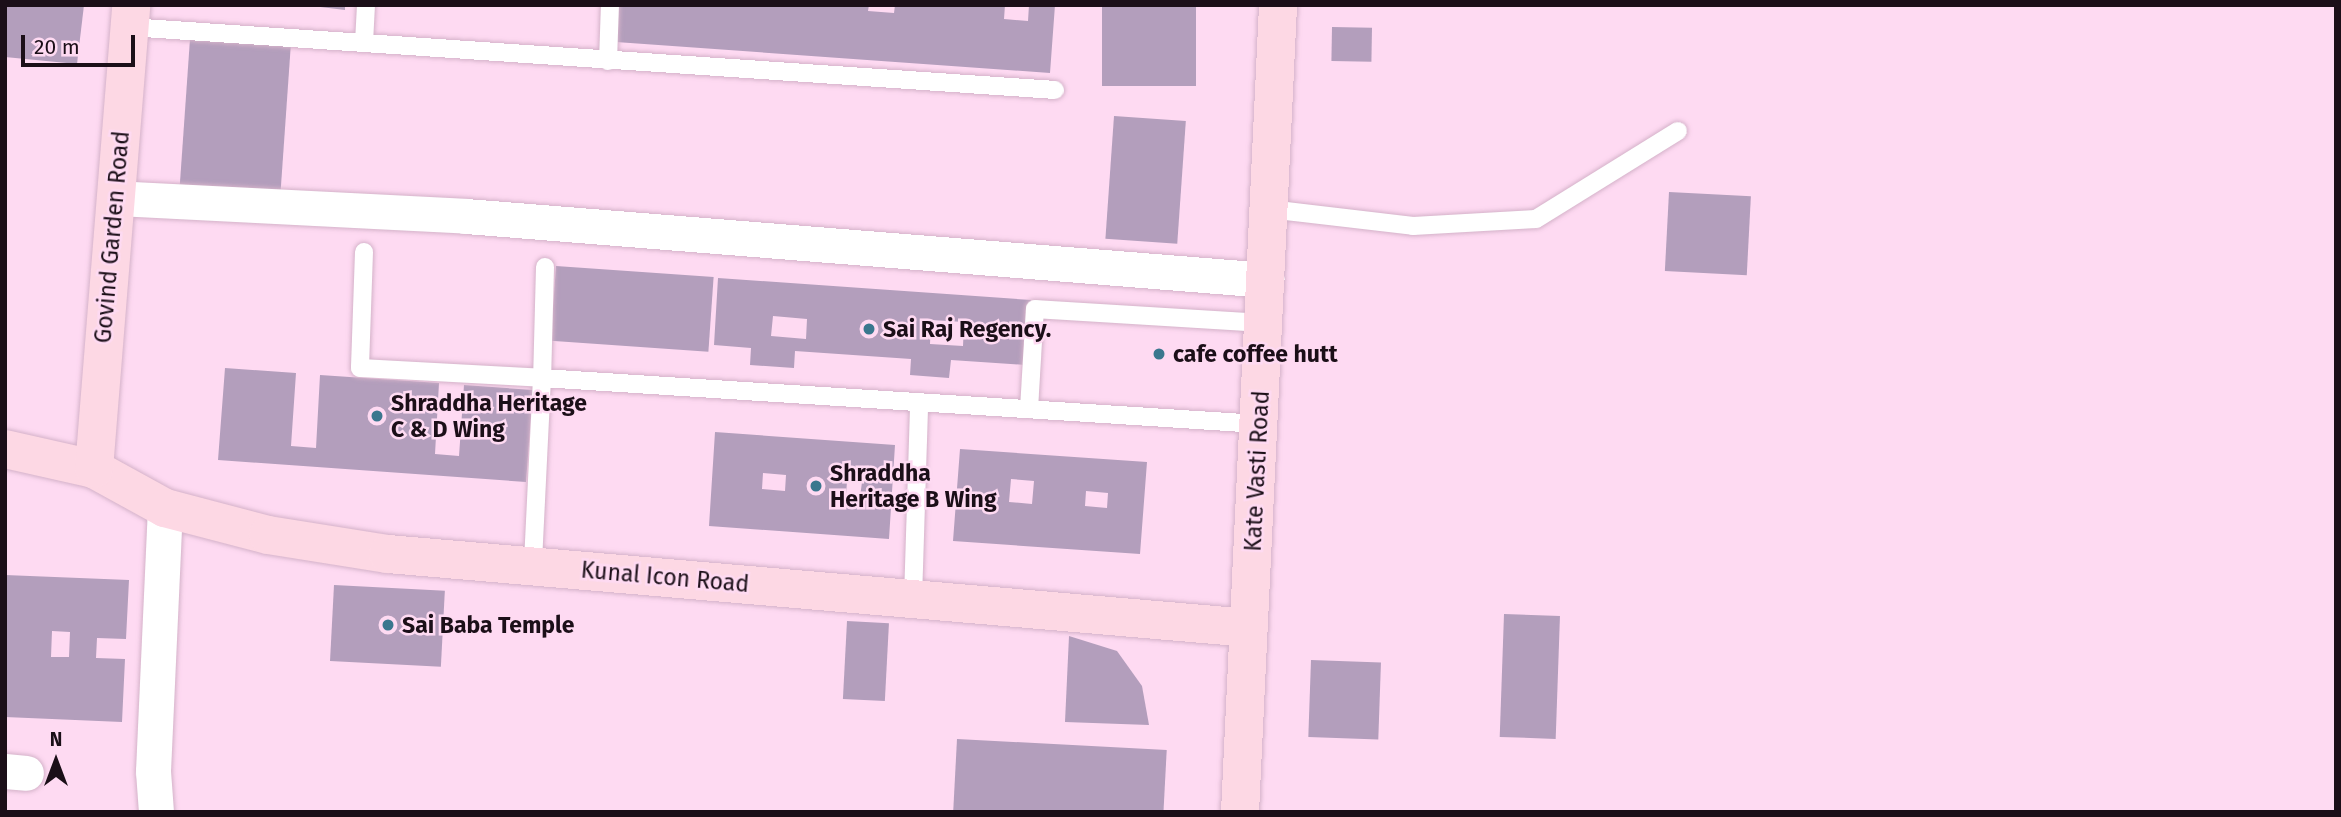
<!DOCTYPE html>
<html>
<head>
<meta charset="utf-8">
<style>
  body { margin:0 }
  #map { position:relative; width:2341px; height:817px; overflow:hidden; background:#fedaf2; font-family:"Fira Sans",sans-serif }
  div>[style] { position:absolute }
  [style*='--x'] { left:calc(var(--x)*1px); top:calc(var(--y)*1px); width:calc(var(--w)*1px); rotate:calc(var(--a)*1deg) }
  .building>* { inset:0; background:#b39ebc; transform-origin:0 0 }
  .roads { filter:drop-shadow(0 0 2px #d4b2c9) drop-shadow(0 0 2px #d4b2c9) }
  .lane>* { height:18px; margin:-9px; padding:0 9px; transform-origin:9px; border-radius:9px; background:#fff }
  .street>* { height:35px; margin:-17.5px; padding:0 17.5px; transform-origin:17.5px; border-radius:17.5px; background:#fff }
  .secondary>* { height:38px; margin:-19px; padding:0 19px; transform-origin:19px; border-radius:19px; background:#fdd8e4 }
  .dots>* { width:19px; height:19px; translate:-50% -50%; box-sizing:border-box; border:4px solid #fedaf2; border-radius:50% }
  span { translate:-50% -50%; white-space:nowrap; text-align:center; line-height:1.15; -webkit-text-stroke:5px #fedaf2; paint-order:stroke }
  .street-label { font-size:23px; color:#1b0f18 }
  .poi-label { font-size:23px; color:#1b0f18; font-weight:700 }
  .left { translate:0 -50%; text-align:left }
  .frame { position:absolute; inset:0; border:7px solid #1b0f18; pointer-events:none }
  .north { position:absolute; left:21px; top:726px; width:70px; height:70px; -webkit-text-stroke:5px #fedaf2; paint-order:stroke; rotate:0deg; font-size:19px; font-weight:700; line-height:28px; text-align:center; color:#1b0f18 }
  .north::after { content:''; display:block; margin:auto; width:24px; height:32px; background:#1b0f18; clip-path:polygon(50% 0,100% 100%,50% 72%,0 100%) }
  .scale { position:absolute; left:21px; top:35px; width:114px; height:32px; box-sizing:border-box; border:4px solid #1b0f18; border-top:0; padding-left:9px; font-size:21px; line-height:24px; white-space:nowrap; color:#1b0f18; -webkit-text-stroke:5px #fedaf2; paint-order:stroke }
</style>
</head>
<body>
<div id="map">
  <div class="building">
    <div style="clip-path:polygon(5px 5px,84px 5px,77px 64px,5px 57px)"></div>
    <div style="clip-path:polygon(304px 5px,345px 5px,345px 10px)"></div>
    <div style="clip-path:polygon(619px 5px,869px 5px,868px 11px,894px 13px,895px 5px,1005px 5px,1004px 19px,1028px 21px,1029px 5px,1055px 5px,1050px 73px,616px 42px)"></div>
    <div style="left:1102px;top:5px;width:94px;height:81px"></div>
    <div style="left:1332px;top:27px;width:40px;height:34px;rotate:1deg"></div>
    <div style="left:190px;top:39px;width:101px;height:146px;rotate:4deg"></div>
    <div style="left:1114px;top:116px;width:72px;height:123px;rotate:4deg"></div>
    <div style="left:1669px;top:192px;width:82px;height:79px;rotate:3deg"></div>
    <div style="left:556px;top:266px;width:158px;height:75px;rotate:4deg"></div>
    <div style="clip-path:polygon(evenodd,718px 278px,1031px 300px,1026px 365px,951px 360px,949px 378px,910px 375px,911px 359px,795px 351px,794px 368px,750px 365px,751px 348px,714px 345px,718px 278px,773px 316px,807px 319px,806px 339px,771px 336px,773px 316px,718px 278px,931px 320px,964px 322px,963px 346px,930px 344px,931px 320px)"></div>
    <div style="clip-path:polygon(225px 368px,296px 373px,291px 446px,316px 448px,320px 375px,439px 383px,435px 454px,459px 456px,464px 385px,533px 390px,526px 482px,218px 460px)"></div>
    <div style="clip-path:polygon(evenodd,715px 432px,895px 445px,889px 539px,709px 526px,715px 432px,763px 473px,786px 475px,785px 491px,762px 489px,763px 473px,715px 432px,847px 481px,862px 482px,860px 497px,846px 496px,847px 481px)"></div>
    <div style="clip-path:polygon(evenodd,960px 449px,1147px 462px,1140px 554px,953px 541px,960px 449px,1011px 479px,1034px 481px,1032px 504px,1009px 502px,1011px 479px,960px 449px,1086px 491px,1108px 493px,1107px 508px,1085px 506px,1086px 491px)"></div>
    <div style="clip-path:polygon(evenodd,5px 575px,129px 580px,126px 639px,97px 638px,96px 658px,125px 659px,122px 722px,5px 717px,5px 575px,52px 631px,70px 632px,69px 657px,51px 657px,52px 631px)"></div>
    <div style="left:334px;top:585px;width:111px;height:76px;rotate:3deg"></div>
    <div style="left:1504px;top:614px;width:56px;height:123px;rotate:2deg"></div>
    <div style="left:847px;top:621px;width:42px;height:78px;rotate:3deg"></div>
    <div style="clip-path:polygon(1069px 636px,1117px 651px,1142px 686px,1149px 725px,1065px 722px)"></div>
    <div style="left:1311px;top:660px;width:70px;height:77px;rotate:2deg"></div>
    <div style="left:957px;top:739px;width:210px;height:73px;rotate:3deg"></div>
  </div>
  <div class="roads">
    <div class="lane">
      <div style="--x:129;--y:27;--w:928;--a:3.89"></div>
      <div style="--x:364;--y:43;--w:38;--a:-87"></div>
      <div style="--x:608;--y:61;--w:56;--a:-88"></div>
      <div style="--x:1269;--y:209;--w:145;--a:6.7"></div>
      <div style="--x:1413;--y:226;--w:123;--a:-3.3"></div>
      <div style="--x:1536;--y:219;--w:167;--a:-31.8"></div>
      <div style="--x:364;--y:252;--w:116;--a:92"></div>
      <div style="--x:360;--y:368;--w:182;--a:3.1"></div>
      <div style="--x:542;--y:378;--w:187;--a:92.8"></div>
      <div style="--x:545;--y:267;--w:111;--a:91.5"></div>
      <div style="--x:542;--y:378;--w:718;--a:3.67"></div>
      <div style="--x:1029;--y:409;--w:100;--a:-86.6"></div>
      <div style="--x:1035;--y:309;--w:228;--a:3.5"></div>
      <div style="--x:913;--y:599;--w:194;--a:-88.2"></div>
    </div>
    <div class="street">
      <div style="--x:115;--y:198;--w:351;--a:2.9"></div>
      <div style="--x:466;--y:216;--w:803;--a:4.57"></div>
      <div style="--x:5;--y:771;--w:21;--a:5"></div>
      <div style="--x:156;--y:812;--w:41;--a:-94.2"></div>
      <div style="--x:153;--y:771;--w:263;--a:-87.4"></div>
    </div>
    <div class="secondary">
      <div style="--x:5;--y:449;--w:91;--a:12.7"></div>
      <div style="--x:94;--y:469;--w:81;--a:28.8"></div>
      <div style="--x:165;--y:508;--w:106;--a:14.7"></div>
      <div style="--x:268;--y:535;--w:121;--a:9"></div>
      <div style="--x:388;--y:554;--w:864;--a:4.91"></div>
      <div style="--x:94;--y:469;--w:465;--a:-85.4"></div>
      <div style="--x:1240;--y:812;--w:808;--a:-87.3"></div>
    </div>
  </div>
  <div class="dots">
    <div style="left:869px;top:329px;background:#3a778e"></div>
    <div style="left:1159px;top:354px;background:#3a778e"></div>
    <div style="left:377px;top:416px;background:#3a778e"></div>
    <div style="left:816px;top:486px;background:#3a778e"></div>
    <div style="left:388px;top:625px;background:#3a778e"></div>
  </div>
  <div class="street-label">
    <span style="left:112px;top:237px;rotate:-85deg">Govind Garden Road</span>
    <span style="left:1257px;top:471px;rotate:-87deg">Kate Vasti Road</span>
    <span style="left:665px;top:577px;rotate:5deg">Kunal Icon Road</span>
  </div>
  <div class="poi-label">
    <span class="left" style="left:883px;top:329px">Sai Raj Regency.</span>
    <span class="left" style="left:1173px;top:354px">cafe coffee hutt</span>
    <span class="left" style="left:391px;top:416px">Shraddha Heritage<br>C &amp; D Wing</span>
    <span class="left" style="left:830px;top:486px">Shraddha<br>Heritage B Wing</span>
    <span class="left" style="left:402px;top:625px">Sai Baba Temple</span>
  </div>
  <div class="frame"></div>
  <div class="north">N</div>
  <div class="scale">20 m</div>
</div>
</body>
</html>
